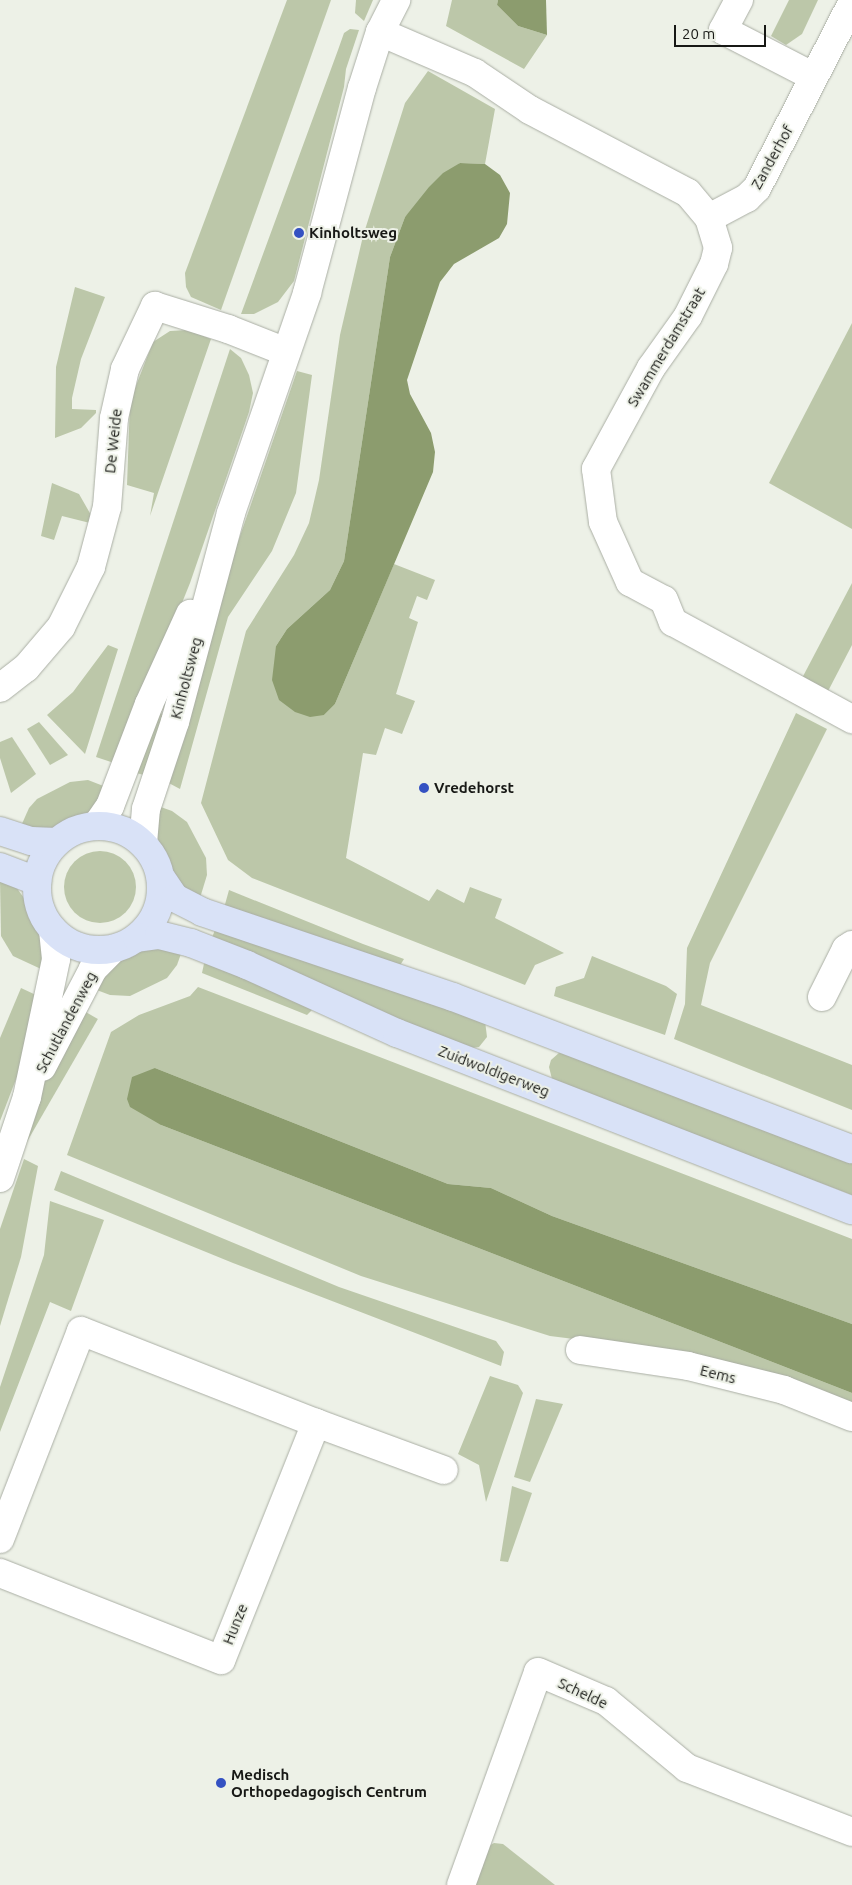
<!DOCTYPE html>
<html>
<head>
<meta charset="utf-8">
<style>
  body { margin:0 }
  #map { position:relative; width:852px; height:1885px; overflow:hidden; background:#edf1e7; font-family:Ubuntu,sans-serif }
  div>[style] { position:absolute }
  [style*='--x'] { left:calc(var(--x)*1px); top:calc(var(--y)*1px); width:calc(var(--w)*1px); rotate:calc(var(--a)*1deg) }
  .green>* { inset:0; background:#bcc7a9; transform-origin:0 0 }
  .round { border-radius:50% }
  .water>* { inset:0; background:#8c9c6e }
  .roads { filter:drop-shadow(0 0 1px #aaaea4) drop-shadow(0 0 1px #aaaea4) }
  .minor>* { height:28px; margin:-14px; padding:0 14px; transform-origin:14px; border-radius:14px; background:#fff }
  .major>* { height:28px; margin:-14px; padding:0 14px; transform-origin:14px; border-radius:14px; background:#d9e2f7 }
  .major>.ring { margin:-14px; padding:0; box-sizing:content-box; background:none; border:28px solid #d9e2f7; border-radius:50% }
  .dots>* { width:14px; height:14px; translate:-50% -50%; box-sizing:border-box; border:2px solid #edf1e7; border-radius:50% }
  span { translate:-50% -50%; white-space:nowrap; text-align:center; line-height:1.15; -webkit-text-stroke:4px #edf1e7; paint-order:stroke }
  .street-label { font-size:15px; color:#171815 }
  .poi-label { font-size:15px; color:#171815; font-weight:700 }
  .left { translate:0 -50%; text-align:left }
  .scale { position:absolute; left:674px; top:25px; width:92px; height:22px; box-sizing:border-box; border:2px solid #171815; border-top:0; padding-left:6px; font-size:15px; line-height:18px; white-space:nowrap; color:#171815; -webkit-text-stroke:4px #edf1e7; paint-order:stroke }
</style>
</head>
<body>
<div id="map">
  <div class="green">
    <div style="clip-path:polygon(287px 0,331px 0,221px 310px,191px 297px,186px 287px,185px 273px)"></div>
    <div style="clip-path:polygon(356px 0,373px 0,364px 21px,355px 13px)"></div>
    <div style="clip-path:polygon(452px 0,498px 0,497px 5px,518px 26px,547px 35px,524px 69px,446px 26px)"></div>
    <div style="clip-path:polygon(789px 0,818px 0,802px 34px,786px 45px,771px 36px)"></div>
    <div style="clip-path:polygon(350px 29px,359px 30px,346px 69px,344px 87px,294px 281px,278px 302px,254px 314px,241px 314px,338px 50px,344px 33px)"></div>
    <div style="clip-path:polygon(428px 71px,495px 109px,485px 164px,460px 163px,405px 217px,390px 257px,344px 561px,330px 590px,287px 629px,276px 646px,324px 715px,335px 704px,394px 564px,435px 580px,427px 600px,417px 596px,409px 618px,418px 622px,396px 694px,415px 701px,402px 734px,385px 728px,376px 755px,363px 753px,346px 858px,429px 901px,437px 889px,464px 903px,470px 887px,502px 899px,495px 918px,564px 953px,535px 965px,525px 985px,252px 878px,228px 860px,201px 803px,246px 631px,294px 555px,309px 523px,319px 480px,340px 335px,363px 236px,405px 103px)"></div>
    <div style="clip-path:polygon(75px 287px,105px 297px,81px 359px,72px 398px,72px 409px,96px 410px,96px 413px,81px 428px,55px 438px,56px 367px)"></div>
    <div style="clip-path:polygon(852px 323px,852px 529px,769px 483px)"></div>
    <div style="clip-path:polygon(188px 330px,211px 339px,150px 516px,154px 493px,127px 485px,130px 401px,153px 342px,170px 331px)"></div>
    <div style="clip-path:polygon(230px 349px,241px 358px,249px 375px,253px 393px,249px 412px,190px 583px,117px 764px,96px 757px)"></div>
    <div style="clip-path:polygon(297px 371px,312px 375px,296px 493px,272px 551px,228px 617px,180px 789px,165px 781px,212px 617px)"></div>
    <div style="clip-path:polygon(52px 483px,79px 494px,91px 515px,90px 523px,62px 516px,54px 540px,41px 536px)"></div>
    <div style="clip-path:polygon(852px 583px,852px 645px,826px 695px,800px 682px)"></div>
    <div style="clip-path:polygon(108px 645px,118px 649px,85px 754px,47px 715px,73px 692px)"></div>
    <div style="clip-path:polygon(160px 712px,163px 715px,144px 775px,136px 773px)"></div>
    <div style="clip-path:polygon(796px 713px,827px 729px,710px 963px,701px 1005px,852px 1065px,852px 1110px,674px 1039px,685px 1004px,687px 948px)"></div>
    <div style="clip-path:polygon(39px 722px,68px 755px,50px 765px,27px 729px)"></div>
    <div style="clip-path:polygon(12px 737px,36px 774px,11px 793px,0 758px,0 742px)"></div>
    <div style="clip-path:polygon(88px 780px,106px 787px,93px 810px,52px 829px,21px 826px,29px 808px,37px 799px,70px 782px)"></div>
    <div style="clip-path:polygon(158px 806px,172px 811px,187px 822px,206px 858px,207px 875px,200px 898px,187px 893px,177px 880px,159px 843px,155px 830px)"></div>
    <div class="round" style="left:64px;top:851px;width:72px;height:72px"></div>
    <div style="clip-path:polygon(0 880px,14px 884px,26px 901px,45px 949px,41px 969px,13px 956px,1px 936px)"></div>
    <div style="clip-path:polygon(229px 890px,363px 944px,404px 959px,399px 967px,224px 908px)"></div>
    <div style="clip-path:polygon(217px 925px,485px 1021px,487px 1037px,479px 1047px,472px 1048px,321px 989px,211px 940px)"></div>
    <div style="clip-path:polygon(149px 947px,182px 951px,177px 965px,167px 978px,130px 996px,110px 995px,94px 989px,98px 977px,123px 958px)"></div>
    <div style="clip-path:polygon(592px 956px,666px 986px,677px 994px,665px 1035px,554px 996px,556px 987px,584px 978px)"></div>
    <div style="clip-path:polygon(205px 959px,313px 1009px,307px 1015px,202px 973px)"></div>
    <div style="clip-path:polygon(198px 987px,852px 1239px,852px 1324px,552px 1216px,491px 1188px,448px 1184px,155px 1068px,161px 1125px,852px 1393px,852px 1414px,686px 1353px,550px 1336px,361px 1276px,67px 1155px,111px 1032px,139px 1015px,190px 996px)"></div>
    <div style="clip-path:polygon(21px 988px,36px 995px,23px 1061px,0 1121px,0 1038px)"></div>
    <div style="left:84px;top:1011px;width:16px;height:147px;rotate:30deg"></div>
    <div style="clip-path:polygon(560px 1052px,852px 1161px,852px 1195px,558px 1083px,552px 1079px,549px 1067px,551px 1060px)"></div>
    <div style="clip-path:polygon(24px 1159px,38px 1166px,21px 1257px,0 1326px,0 1229px)"></div>
    <div style="clip-path:polygon(61px 1171px,339px 1287px,496px 1341px,504px 1352px,501px 1366px,233px 1263px,54px 1190px)"></div>
    <div style="clip-path:polygon(50px 1201px,104px 1220px,71px 1311px,50px 1302px,0 1432px,0 1387px,44px 1255px)"></div>
    <div style="clip-path:polygon(490px 1376px,518px 1385px,523px 1393px,486px 1502px,479px 1465px,458px 1454px)"></div>
    <div style="clip-path:polygon(536px 1399px,563px 1404px,530px 1482px,514px 1477px)"></div>
    <div style="clip-path:polygon(512px 1486px,532px 1493px,508px 1562px,500px 1561px)"></div>
    <div style="clip-path:polygon(494px 1843px,503px 1844px,555px 1885px,472px 1885px,485px 1848px)"></div>
  </div>
  <div class="water">
    <div style="clip-path:polygon(498px 0,546px 0,547px 35px,518px 26px,497px 5px)"></div>
    <div style="clip-path:polygon(460px 163px,485px 164px,500px 175px,510px 193px,507px 224px,499px 238px,454px 264px,440px 282px,407px 380px,410px 394px,431px 433px,435px 452px,433px 472px,335px 704px,324px 715px,310px 717px,295px 712px,279px 700px,272px 680px,276px 646px,287px 629px,330px 590px,344px 561px,390px 257px,405px 217px,429px 187px,443px 173px)"></div>
    <div style="clip-path:polygon(155px 1068px,448px 1184px,491px 1188px,552px 1216px,852px 1324px,852px 1393px,161px 1125px,130px 1107px,127px 1099px,132px 1077px)"></div>
  </div>
  <div class="roads">
    <div class="minor">
      <div style="--x:739;--y:0;--w:34;--a:118"></div>
      <div style="--x:723;--y:30;--w:102;--a:27.3"></div>
      <div style="--x:380;--y:32;--w:103;--a:23.3"></div>
      <div style="--x:475;--y:73;--w:66;--a:33.9"></div>
      <div style="--x:530;--y:110;--w:178;--a:27.7"></div>
      <div style="--x:688;--y:193;--w:33;--a:50"></div>
      <div style="--x:709;--y:218;--w:31;--a:73"></div>
      <div style="--x:718;--y:248;--w:16;--a:104"></div>
      <div style="--x:714;--y:264;--w:58;--a:116.6"></div>
      <div style="--x:688;--y:316;--w:64;--a:125.4"></div>
      <div style="--x:651;--y:368;--w:115;--a:118.6"></div>
      <div style="--x:596;--y:469;--w:53;--a:82.5"></div>
      <div style="--x:603;--y:522;--w:66;--a:65.8"></div>
      <div style="--x:630;--y:582;--w:38;--a:28"></div>
      <div style="--x:664;--y:600;--w:24;--a:68"></div>
      <div style="--x:673;--y:622;--w:204;--a:28.5"></div>
      <div style="--x:709;--y:218;--w:43;--a:-27.8"></div>
      <div style="--x:747;--y:198;--w:14;--a:-45"></div>
      <div style="--x:757;--y:188;--w:208;--a:-62.8"></div>
      <div style="--x:0;--y:688;--w:33;--a:-38"></div>
      <div style="--x:26;--y:668;--w:54;--a:-49.5"></div>
      <div style="--x:61;--y:627;--w:67;--a:-63.4"></div>
      <div style="--x:91;--y:567;--w:62;--a:-75.1"></div>
      <div style="--x:107;--y:507;--w:89;--a:-85.5"></div>
      <div style="--x:114;--y:418;--w:50;--a:-77.3"></div>
      <div style="--x:125;--y:369;--w:70;--a:-64.5"></div>
      <div style="--x:155;--y:306;--w:77;--a:17.5"></div>
      <div style="--x:228;--y:329;--w:62;--a:21.6"></div>
      <div style="--x:96;--y:826;--w:24;--a:-55"></div>
      <div style="--x:110;--y:806;--w:109;--a:-69.1"></div>
      <div style="--x:149;--y:704;--w:99;--a:-65.5"></div>
      <div style="--x:143;--y:843;--w:34;--a:-85"></div>
      <div style="--x:146;--y:809;--w:92;--a:-71.6"></div>
      <div style="--x:175;--y:722;--w:216;--a:-75"></div>
      <div style="--x:231;--y:513;--w:233;--a:-70.9"></div>
      <div style="--x:307;--y:293;--w:212;--a:-75"></div>
      <div style="--x:362;--y:88;--w:59;--a:-72.2"></div>
      <div style="--x:380;--y:32;--w:36;--a:-63"></div>
      <div style="--x:822;--y:997;--w:54;--a:-63.4"></div>
      <div style="--x:846;--y:949;--w:7;--a:-34"></div>
      <div style="--x:42;--y:1067;--w:110;--a:-62.5"></div>
      <div style="--x:93;--y:969;--w:27;--a:-45"></div>
      <div style="--x:0;--y:1178;--w:85;--a:-71.6"></div>
      <div style="--x:27;--y:1097;--w:141;--a:-78.1"></div>
      <div style="--x:56;--y:959;--w:29;--a:-96"></div>
      <div style="--x:580;--y:1350;--w:109;--a:8.4"></div>
      <div style="--x:688;--y:1366;--w:99;--a:14"></div>
      <div style="--x:784;--y:1390;--w:73;--a:21.7"></div>
      <div style="--x:316;--y:1423;--w:136;--a:20.2"></div>
      <div style="--x:0;--y:1539;--w:223;--a:-68.7"></div>
      <div style="--x:81;--y:1331;--w:252;--a:21.4"></div>
      <div style="--x:316;--y:1423;--w:255;--a:111.8"></div>
      <div style="--x:221;--y:1660;--w:238;--a:-158.5"></div>
      <div style="--x:461;--y:1885;--w:226;--a:-70.1"></div>
      <div style="--x:538;--y:1672;--w:74;--a:23.1"></div>
      <div style="--x:606;--y:1701;--w:105;--a:39.6"></div>
      <div style="--x:687;--y:1768;--w:177;--a:21.2"></div>
    </div>
    <div class="major">
      <div class="ring" style="left:37px;top:826px;width:96px;height:96px"></div>
      <div style="--x:0;--y:831;--w:33;--a:18"></div>
      <div style="--x:31;--y:841;--w:26;--a:2"></div>
      <div style="--x:0;--y:867;--w:40;--a:21"></div>
      <div style="--x:162;--y:879;--w:23;--a:56"></div>
      <div style="--x:175;--y:898;--w:30;--a:27"></div>
      <div style="--x:202;--y:912;--w:265;--a:18.7"></div>
      <div style="--x:453;--y:997;--w:427;--a:20.9"></div>
      <div style="--x:137;--y:938;--w:22;--a:-8"></div>
      <div style="--x:159;--y:935;--w:33;--a:14"></div>
      <div style="--x:191;--y:943;--w:60;--a:21.4"></div>
      <div style="--x:247;--y:965;--w:165;--a:24.4"></div>
      <div style="--x:397;--y:1033;--w:488;--a:21.3"></div>
    </div>
  </div>
  <div class="dots">
    <div style="left:299px;top:233px;background:#3451c2"></div>
    <div style="left:424px;top:788px;background:#3451c2"></div>
    <div style="left:221px;top:1783px;background:#3451c2"></div>
  </div>
  <div class="street-label">
    <span style="left:772px;top:157px;rotate:-61deg">Zanderhof</span>
    <span style="left:666px;top:347px;rotate:-59deg">Swammerdamstraat</span>
    <span style="left:113px;top:441px;rotate:-84deg">De Weide</span>
    <span style="left:186px;top:678px;rotate:-75deg">Kinholtsweg</span>
    <span style="left:66px;top:1022px;rotate:-62deg">Schutlandenweg</span>
    <span style="left:494px;top:1071px;rotate:21deg">Zuidwoldigerweg</span>
    <span style="left:718px;top:1374px;rotate:14deg">Eems</span>
    <span style="left:235px;top:1624px;rotate:-68deg">Hunze</span>
    <span style="left:583px;top:1693px;rotate:25deg">Schelde</span>
  </div>
  <div class="poi-label">
    <span class="left" style="left:309px;top:233px">Kinholtsweg</span>
    <span class="left" style="left:434px;top:788px">Vredehorst</span>
    <span class="left" style="left:231px;top:1783px">Medisch<br>Orthopedagogisch Centrum</span>
  </div>
  <div class="scale">20 m</div>
</div>
</body>
</html>
